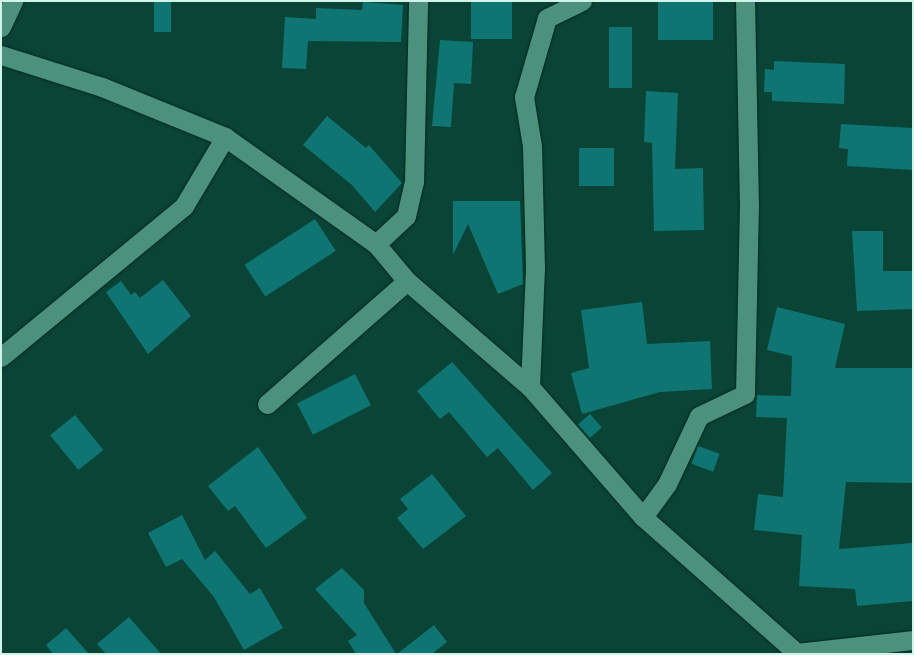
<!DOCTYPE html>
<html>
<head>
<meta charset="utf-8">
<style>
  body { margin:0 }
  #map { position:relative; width:914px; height:655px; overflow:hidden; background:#094436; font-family:"Varela Round",sans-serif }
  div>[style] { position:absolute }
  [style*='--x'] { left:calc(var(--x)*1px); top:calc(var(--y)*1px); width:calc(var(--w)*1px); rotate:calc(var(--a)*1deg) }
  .building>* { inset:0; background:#0f7572; transform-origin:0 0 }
  .roads { filter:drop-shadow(0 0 1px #01281e) drop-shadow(0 0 1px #01281e) }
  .minor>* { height:19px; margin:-9.5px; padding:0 9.5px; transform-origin:9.5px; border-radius:9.5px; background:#4c917c }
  span { translate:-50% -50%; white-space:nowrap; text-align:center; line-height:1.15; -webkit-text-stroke:4px #12372d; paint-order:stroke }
  .frame { position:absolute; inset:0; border:2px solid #d2f4e8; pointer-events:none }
</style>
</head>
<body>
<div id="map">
  <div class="building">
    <div style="left:154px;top:1px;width:17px;height:31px"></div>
    <div style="left:471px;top:1px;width:41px;height:38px"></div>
    <div style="left:658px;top:1px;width:55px;height:39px"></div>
    <div style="clip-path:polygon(363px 2px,403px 5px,401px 42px,308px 41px,306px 69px,282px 68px,285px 17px,316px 19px,316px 8px,362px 10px)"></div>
    <div style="left:609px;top:27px;width:23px;height:61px"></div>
    <div style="clip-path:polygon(440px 40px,473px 42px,471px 84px,454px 83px,451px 127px,432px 126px)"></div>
    <div style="clip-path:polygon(774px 61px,845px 64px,844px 104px,772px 101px,772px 92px,764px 92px,765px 69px,774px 70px)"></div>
    <div style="clip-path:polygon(646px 91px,678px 93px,675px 169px,703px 168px,704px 230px,654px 231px,652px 143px,644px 142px)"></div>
    <div style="clip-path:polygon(327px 116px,366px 148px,369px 145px,402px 183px,375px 212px,352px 185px,303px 145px)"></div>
    <div style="clip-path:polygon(841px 124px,913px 128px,913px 170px,847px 166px,848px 149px,839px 148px)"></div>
    <div style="left:579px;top:148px;width:35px;height:38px"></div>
    <div style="clip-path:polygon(453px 201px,520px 201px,523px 284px,498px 294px,468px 224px,453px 255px)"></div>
    <div style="left:315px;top:219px;width:38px;height:84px;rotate:57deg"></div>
    <div style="clip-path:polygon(852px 231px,883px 231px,883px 271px,913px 271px,913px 309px,857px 311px)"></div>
    <div style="clip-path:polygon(163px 280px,191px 316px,148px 354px,106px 292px,121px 281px,131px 295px,135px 292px,140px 298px)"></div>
    <div style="clip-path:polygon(642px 302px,647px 344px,710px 341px,712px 389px,660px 392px,582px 414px,571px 373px,589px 368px,581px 310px)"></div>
    <div style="clip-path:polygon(777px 307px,845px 324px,835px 368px,913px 368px,913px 483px,846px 482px,839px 549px,913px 543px,913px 601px,857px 606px,855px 589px,799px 586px,802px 535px,754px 530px,758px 494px,783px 497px,787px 418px,756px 417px,757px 395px,791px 396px,792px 356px,767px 350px)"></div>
    <div style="clip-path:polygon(452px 362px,552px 473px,533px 490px,498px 448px,487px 457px,449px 412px,440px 419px,417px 391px)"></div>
    <div style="left:355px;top:374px;width:35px;height:65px;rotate:63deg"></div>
    <div style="left:590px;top:414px;width:18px;height:16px;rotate:49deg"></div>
    <div style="left:75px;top:415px;width:45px;height:32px;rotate:51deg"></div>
    <div style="left:698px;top:446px;width:23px;height:19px;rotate:20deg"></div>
    <div style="clip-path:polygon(258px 447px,307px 518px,266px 548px,235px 506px,228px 511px,208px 486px)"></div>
    <div style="clip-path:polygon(432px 474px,466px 516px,423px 549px,397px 518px,408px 509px,400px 499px)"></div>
    <div style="clip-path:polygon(182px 515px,205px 560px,215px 551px,250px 594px,260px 588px,283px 628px,244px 650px,214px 597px,182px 559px,166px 567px,148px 533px)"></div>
    <div style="clip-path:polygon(342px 568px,364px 590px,364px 603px,396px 654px,356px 654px,348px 641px,357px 635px,315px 589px)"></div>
    <div style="clip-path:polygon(129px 617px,161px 654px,106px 654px,97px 644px)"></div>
    <div style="clip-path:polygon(434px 625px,447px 642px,432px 654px,397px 654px)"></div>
    <div style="clip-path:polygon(66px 628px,89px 654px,53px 654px,46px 645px)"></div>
  </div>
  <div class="roads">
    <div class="minor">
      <div style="--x:1;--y:27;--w:29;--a:-65"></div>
      <div style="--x:1;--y:55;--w:106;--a:17.6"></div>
      <div style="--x:102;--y:87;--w:133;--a:22.1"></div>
      <div style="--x:225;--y:137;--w:185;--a:35.3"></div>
      <div style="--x:376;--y:244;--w:48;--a:50"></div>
      <div style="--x:407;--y:281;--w:162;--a:40.8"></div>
      <div style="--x:530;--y:387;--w:172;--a:49"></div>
      <div style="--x:643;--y:517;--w:207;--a:41.5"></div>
      <div style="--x:376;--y:244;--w:41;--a:-43"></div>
      <div style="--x:406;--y:216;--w:35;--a:-77"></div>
      <div style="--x:414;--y:182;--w:181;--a:-88.7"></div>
      <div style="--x:1;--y:357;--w:237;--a:-39.5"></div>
      <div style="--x:184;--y:206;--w:80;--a:-59.3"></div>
      <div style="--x:530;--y:387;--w:119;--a:-87.6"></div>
      <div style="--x:535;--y:268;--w:122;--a:-91.4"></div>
      <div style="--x:532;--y:146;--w:50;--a:-99.3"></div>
      <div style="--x:524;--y:97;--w:82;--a:-73.8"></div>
      <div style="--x:547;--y:18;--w:39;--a:-26"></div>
      <div style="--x:267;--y:404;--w:186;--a:-41.3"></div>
      <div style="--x:643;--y:517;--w:41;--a:-54"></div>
      <div style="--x:667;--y:484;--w:75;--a:-64.8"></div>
      <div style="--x:699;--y:416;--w:51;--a:-25.6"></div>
      <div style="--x:745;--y:394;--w:186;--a:-88.8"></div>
      <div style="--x:749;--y:208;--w:207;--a:-91.1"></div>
      <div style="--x:797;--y:653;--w:117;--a:-6.4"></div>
    </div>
  </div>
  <div class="frame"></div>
</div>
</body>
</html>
